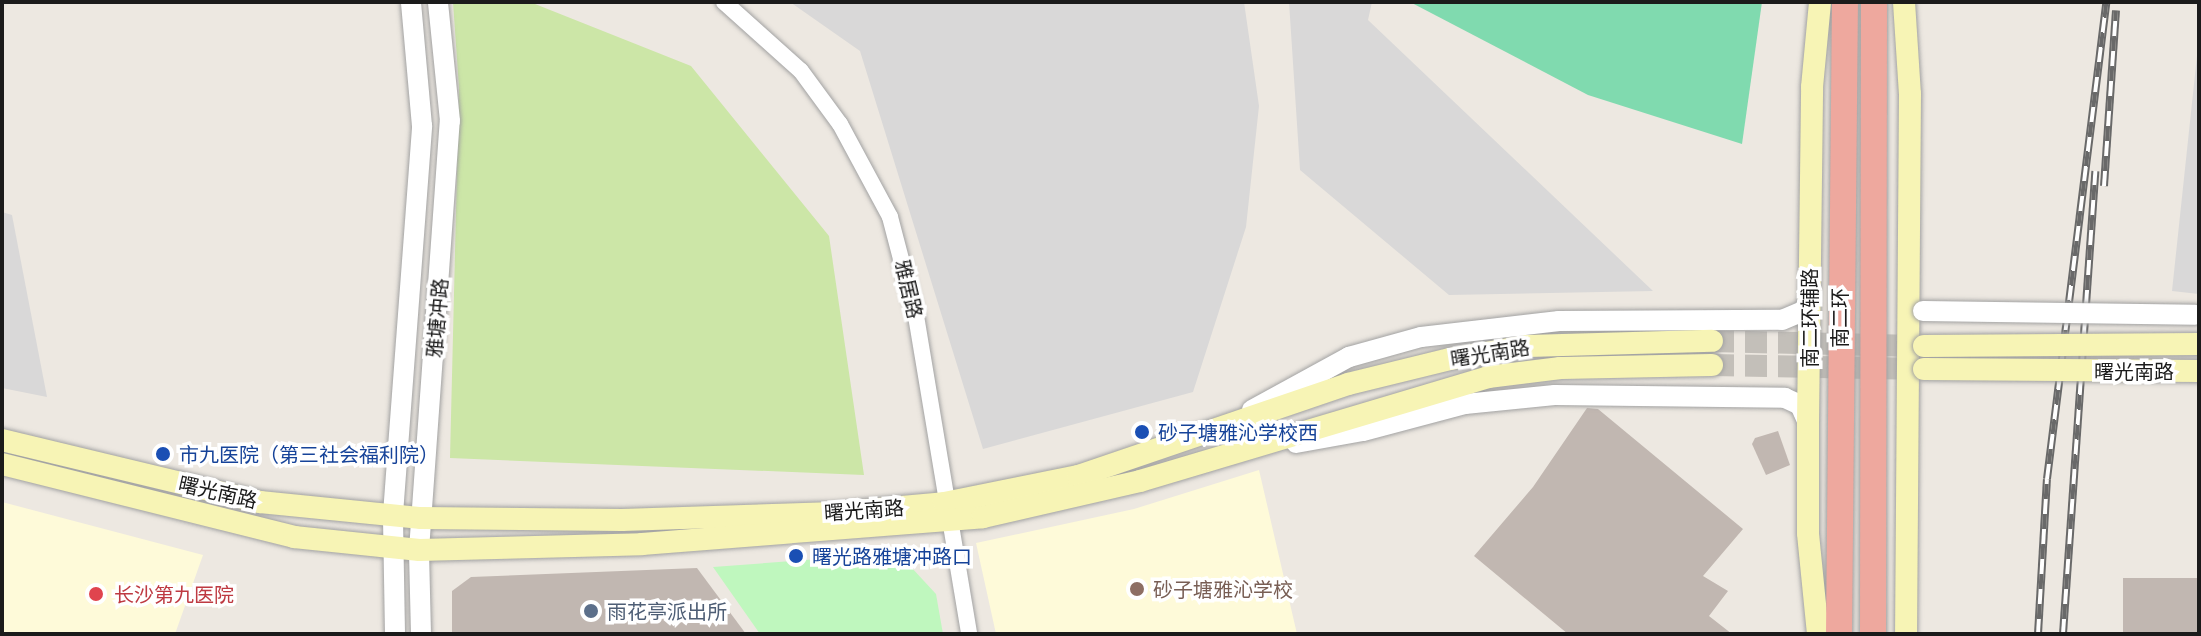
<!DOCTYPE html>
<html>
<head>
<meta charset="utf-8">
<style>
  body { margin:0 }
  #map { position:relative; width:2201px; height:636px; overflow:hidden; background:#ede8e1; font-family:Mulish,"Noto Sans SC",sans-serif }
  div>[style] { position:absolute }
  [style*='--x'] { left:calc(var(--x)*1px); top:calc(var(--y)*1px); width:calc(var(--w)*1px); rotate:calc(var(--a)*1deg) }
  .residential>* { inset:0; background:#d9d8d8 }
  .education>* { inset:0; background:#fefad9 }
  .grass>* { inset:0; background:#cce6a7 }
  .park>* { inset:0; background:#bff7be }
  .pitch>* { inset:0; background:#80daaf }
  .building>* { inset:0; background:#c1b7b1; transform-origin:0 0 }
  .secondary-tunnel>* { height:22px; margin-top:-11px; transform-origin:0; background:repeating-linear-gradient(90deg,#c3bfb9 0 22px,transparent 0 33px) }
  .roads { filter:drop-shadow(0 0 2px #a2a2a2) drop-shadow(0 0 2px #a2a2a2) }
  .minor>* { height:16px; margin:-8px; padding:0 8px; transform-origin:8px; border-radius:8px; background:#fff }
  .tertiary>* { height:20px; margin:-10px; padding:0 10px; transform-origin:10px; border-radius:10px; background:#fff }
  .secondary>* { height:22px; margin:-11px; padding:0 11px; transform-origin:11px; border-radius:11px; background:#f7f4b5 }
  .trunk>* { height:26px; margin:-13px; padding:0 13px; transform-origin:13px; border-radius:13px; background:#eea89e }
  .rail>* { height:8px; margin-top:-4px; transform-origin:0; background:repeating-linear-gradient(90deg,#fff 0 15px,#696969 0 30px); box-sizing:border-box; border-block:2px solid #696969 }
  .bridges { filter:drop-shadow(0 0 2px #a2a2a2) drop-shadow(0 0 2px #a2a2a2) }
  .tertiary-bridge>* { height:20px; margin:-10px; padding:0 10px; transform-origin:10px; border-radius:10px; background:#fff }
  .secondary-bridge>* { height:22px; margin:-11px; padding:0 11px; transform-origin:11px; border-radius:11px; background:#f7f4b5 }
  .dots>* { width:22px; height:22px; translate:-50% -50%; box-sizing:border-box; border:4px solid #fff; border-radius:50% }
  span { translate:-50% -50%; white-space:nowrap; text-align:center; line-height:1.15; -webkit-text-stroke:7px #fff; paint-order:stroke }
  .street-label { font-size:20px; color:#1b1b1b }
  .transit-label { font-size:20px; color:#164399 }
  .left { translate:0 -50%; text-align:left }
  .education-label { font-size:20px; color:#785e54 }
  .health-label { font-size:20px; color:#be3a42 }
  .service-label { font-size:20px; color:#4e5e75 }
  .frame { position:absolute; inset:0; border:4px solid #1b1b1b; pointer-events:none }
</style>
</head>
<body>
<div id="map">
  <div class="residential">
    <div style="clip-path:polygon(790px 2px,1244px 2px,1259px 106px,1246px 227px,1193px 392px,983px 449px,860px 51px)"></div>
    <div style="clip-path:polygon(1289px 2px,1372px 2px,1368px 20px,1653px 291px,1449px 295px,1300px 170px)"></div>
    <div style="clip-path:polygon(2199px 37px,2199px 294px,2172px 291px)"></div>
    <div style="clip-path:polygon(2px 212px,12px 215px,47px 397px,2px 388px)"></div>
  </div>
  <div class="education">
    <div style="clip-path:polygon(1259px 470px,1297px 634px,996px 634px,976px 543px,1134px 509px)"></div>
    <div style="clip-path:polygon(2px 502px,203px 555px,175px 634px,2px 634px)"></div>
  </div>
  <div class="grass">
    <div style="clip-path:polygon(453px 2px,530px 2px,691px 66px,829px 236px,864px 475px,450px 458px,459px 88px)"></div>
  </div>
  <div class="park">
    <div style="clip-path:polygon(898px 553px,936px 594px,943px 634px,760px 634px,713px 567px)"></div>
  </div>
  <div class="pitch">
    <div style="clip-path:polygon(1410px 2px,1762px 2px,1742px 144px,1588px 95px)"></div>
  </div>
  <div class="building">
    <div style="clip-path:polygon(1587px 408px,1598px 409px,1743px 529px,1703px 576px,1728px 591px,1709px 616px,1732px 634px,1568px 634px,1474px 556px,1533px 487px)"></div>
    <div style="clip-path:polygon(1778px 431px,1790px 465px,1766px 475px,1752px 444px,1755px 438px)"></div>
    <div style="clip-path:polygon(697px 568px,746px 634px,452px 634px,452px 591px,471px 577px)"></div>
    <div style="left:2123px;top:578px;width:76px;height:56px"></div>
  </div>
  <div class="secondary-tunnel">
    <div style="--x:1712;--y:341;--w:212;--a:1.4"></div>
    <div style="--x:1712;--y:365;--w:212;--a:1.1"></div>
  </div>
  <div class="roads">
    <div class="minor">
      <div style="--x:724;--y:2;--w:103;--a:41.9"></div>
      <div style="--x:801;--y:71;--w:66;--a:53.7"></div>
      <div style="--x:840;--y:124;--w:106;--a:61.7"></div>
      <div style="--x:890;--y:217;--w:102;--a:75.3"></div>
      <div style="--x:916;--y:316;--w:322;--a:80.5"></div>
    </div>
    <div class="tertiary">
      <div style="--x:1252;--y:410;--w:111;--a:-28.7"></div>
      <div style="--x:1349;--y:357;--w:75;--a:-15.5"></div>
      <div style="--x:1421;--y:337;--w:139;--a:-6.6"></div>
      <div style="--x:1559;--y:321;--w:223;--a:-0.3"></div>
      <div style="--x:1782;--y:320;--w:25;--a:-23"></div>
      <div style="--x:1805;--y:310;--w:15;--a:-74"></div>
      <div style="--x:1296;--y:443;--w:68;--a:-10.2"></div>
      <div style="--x:1363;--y:431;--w:106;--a:-14.8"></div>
      <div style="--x:1465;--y:404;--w:90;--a:-5.7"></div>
      <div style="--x:1555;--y:395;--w:230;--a:0.7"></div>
      <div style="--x:1785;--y:398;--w:17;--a:25"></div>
      <div style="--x:1800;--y:405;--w:20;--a:66"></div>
      <div style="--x:395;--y:634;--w:120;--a:-91"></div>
      <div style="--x:393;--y:514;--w:389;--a:-85.7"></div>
      <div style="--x:422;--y:126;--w:124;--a:-95.1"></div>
      <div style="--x:421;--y:634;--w:84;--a:-91.4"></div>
      <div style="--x:419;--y:550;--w:430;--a:-85.9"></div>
      <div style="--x:450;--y:121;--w:120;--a:-95.8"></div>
    </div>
    <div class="secondary">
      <div style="--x:1904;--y:2;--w:92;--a:86.3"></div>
      <div style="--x:1910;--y:94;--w:540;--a:90.42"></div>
      <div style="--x:2;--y:440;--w:265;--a:13.5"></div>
      <div style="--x:260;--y:502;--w:162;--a:5.7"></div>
      <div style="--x:421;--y:518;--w:201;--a:0.6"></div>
      <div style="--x:622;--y:520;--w:213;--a:-1.9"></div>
      <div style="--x:835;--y:513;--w:109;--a:-5.2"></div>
      <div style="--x:944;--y:503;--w:137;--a:-11.4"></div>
      <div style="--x:1078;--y:476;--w:285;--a:-18.8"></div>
      <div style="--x:1348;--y:384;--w:105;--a:-13.8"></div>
      <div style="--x:1450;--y:359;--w:79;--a:-9.5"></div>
      <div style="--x:1528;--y:346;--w:184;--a:-1.6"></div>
      <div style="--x:2;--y:464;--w:301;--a:14"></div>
      <div style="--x:294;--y:537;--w:126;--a:5.9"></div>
      <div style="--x:419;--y:550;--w:223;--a:-1.5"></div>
      <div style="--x:642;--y:544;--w:342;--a:-4.5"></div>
      <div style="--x:983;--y:517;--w:161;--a:-12.9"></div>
      <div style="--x:1140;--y:481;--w:363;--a:-16.6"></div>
      <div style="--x:1488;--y:377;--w:73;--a:-7.1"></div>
      <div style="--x:1560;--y:368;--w:152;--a:-1.1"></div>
      <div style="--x:1818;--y:634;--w:101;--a:-95.7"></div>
      <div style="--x:1808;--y:533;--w:110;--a:-90"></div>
      <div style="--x:1808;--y:423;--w:336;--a:-89.3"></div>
      <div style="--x:1812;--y:87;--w:85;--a:-84.6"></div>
    </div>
    <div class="trunk">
      <div style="--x:1839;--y:634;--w:632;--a:-89.46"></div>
      <div style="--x:1873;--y:634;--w:632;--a:-89.91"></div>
    </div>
  </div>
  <div class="rail">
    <div style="--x:2104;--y:186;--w:176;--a:-86.1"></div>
    <div style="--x:2038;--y:634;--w:155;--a:-86.7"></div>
    <div style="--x:2047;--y:479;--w:481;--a:-82.9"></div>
    <div style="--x:2063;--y:634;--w:464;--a:-86"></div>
  </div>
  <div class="bridges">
    <div class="tertiary-bridge">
      <div style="--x:1923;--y:311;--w:272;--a:0.8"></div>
    </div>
    <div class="secondary-bridge">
      <div style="--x:1924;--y:346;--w:275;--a:-0.4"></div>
      <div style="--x:1924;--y:369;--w:275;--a:0.4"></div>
    </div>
  </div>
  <div class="dots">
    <div style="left:1142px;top:432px;background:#1a4fb4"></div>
    <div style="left:163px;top:454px;background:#1a4fb4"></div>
    <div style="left:796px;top:556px;background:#1a4fb4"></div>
    <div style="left:1137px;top:589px;background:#8d6e63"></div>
    <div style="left:96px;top:594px;background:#e0444e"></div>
    <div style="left:591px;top:611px;background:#5c6f8a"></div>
  </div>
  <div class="street-label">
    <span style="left:909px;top:289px;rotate:77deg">雅居路</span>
    <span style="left:437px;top:318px;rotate:-85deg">雅塘冲路</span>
    <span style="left:1809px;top:318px;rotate:-90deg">南二环辅路</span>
    <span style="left:1839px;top:318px;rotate:-90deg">南二环</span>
    <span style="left:1490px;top:353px;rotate:-9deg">曙光南路</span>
    <span style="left:2134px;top:371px">曙光南路</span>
    <span style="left:218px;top:492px;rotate:13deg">曙光南路</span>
    <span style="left:864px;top:510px;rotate:-4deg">曙光南路</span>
  </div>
  <div class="transit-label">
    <span class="left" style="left:1158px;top:432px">砂子塘雅沁学校西</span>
    <span class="left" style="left:179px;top:454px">市九医院（第三社会福利院）</span>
    <span class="left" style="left:812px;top:556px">曙光路雅塘冲路口</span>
  </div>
  <div class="education-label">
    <span class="left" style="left:1153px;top:589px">砂子塘雅沁学校</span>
  </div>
  <div class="health-label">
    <span class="left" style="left:114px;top:594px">长沙第九医院</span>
  </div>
  <div class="service-label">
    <span class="left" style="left:607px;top:611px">雨花亭派出所</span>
  </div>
  <div class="frame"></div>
</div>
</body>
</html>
